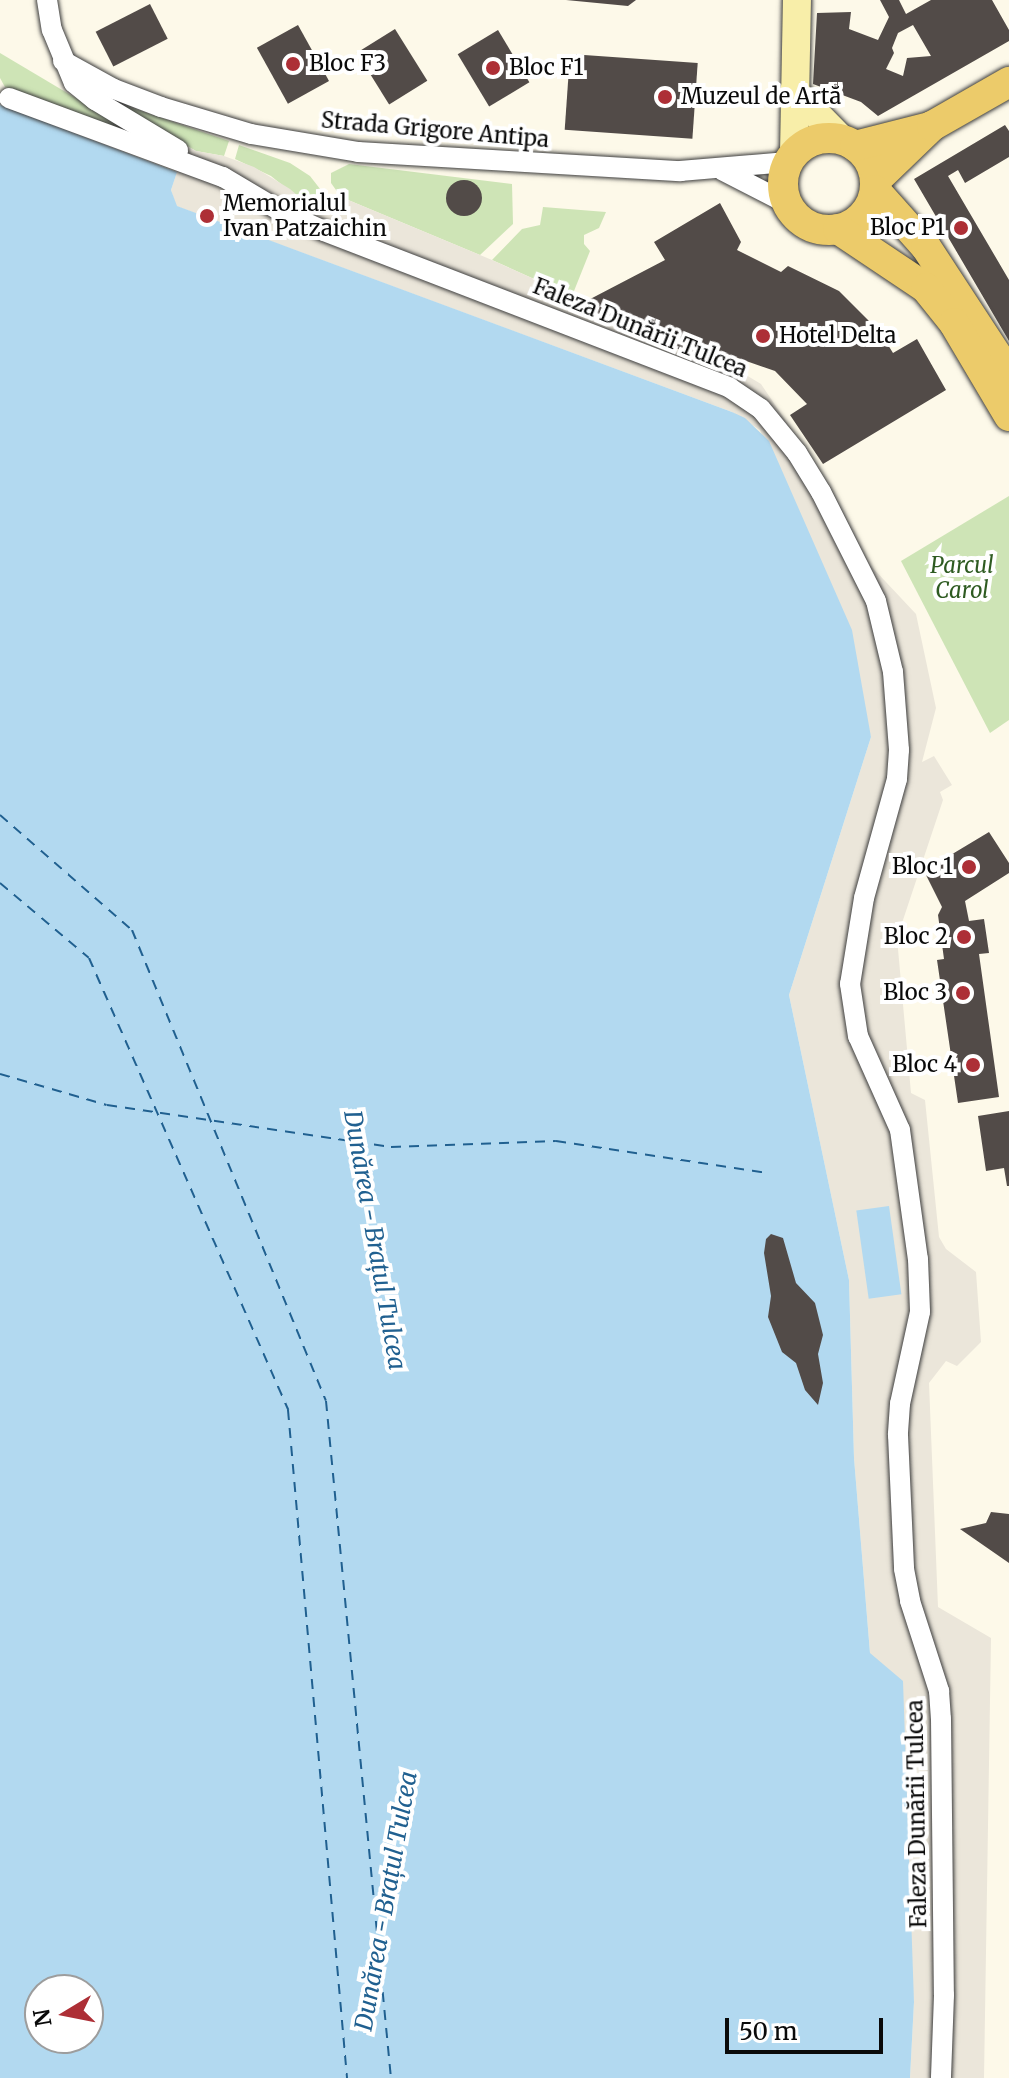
<!DOCTYPE html>
<html>
<head>
<meta charset="utf-8">
<style>
  body { margin:0 }
  #map { position:relative; width:1009px; height:2078px; overflow:hidden; background:#fdf9e9; font-family:Merriweather,serif }
  div>[style] { position:absolute }
  [style*='--x'] { left:calc(var(--x)*1px); top:calc(var(--y)*1px); width:calc(var(--w)*1px); rotate:calc(var(--a)*1deg) }
  .green>* { inset:0; background:#cee4b6 }
  .plaza>* { inset:0; background:#ebe6da }
  .water>* { inset:0; background:#b2d9f0; transform-origin:0 0 }
  .ferry>* { height:2px; margin-top:-1px; transform-origin:0; background:repeating-linear-gradient(90deg,#206090 0 10px,transparent 0 18px) }
  .building>* { inset:0; background:#524b48; transform-origin:0 0 }
  .round { border-radius:50% }
  .roads { filter:drop-shadow(0 0 2px #3d3d3d) drop-shadow(0 0 2px #3d3d3d) }
  .street>* { height:20px; margin:-10px; padding:0 10px; transform-origin:10px; border-radius:10px; background:#fff }
  .secondary>* { height:28px; margin:-14px; padding:0 14px; transform-origin:14px; border-radius:14px; background:#f8eea9 }
  .primary>* { height:30px; margin:-15px; padding:0 15px; transform-origin:15px; border-radius:15px; background:#eccb6a }
  .primary>.ring { margin:-15px; padding:0; box-sizing:content-box; background:none; border:30px solid #eccb6a; border-radius:50% }
  .dots>* { width:22px; height:22px; translate:-50% -50%; box-sizing:border-box; border:4px solid #fff; border-radius:50% }
  span { translate:-50% -50%; white-space:nowrap; text-align:center; line-height:1.15; -webkit-text-stroke:8px #fff; paint-order:stroke }
  .poi-label { font-size:22px; color:#0a0a0a }
  .left { translate:0 -50%; text-align:left }
  .right { translate:-100% -50%; text-align:right }
  .street-label { font-size:22px; color:#0a0a0a }
  .park-label { font-size:22px; color:#2e5b21; font-style:italic }
  .water-label { font-size:24px; color:#206090; font-style:italic }
  .north { position:absolute; left:24px; top:1974px; width:80px; height:80px; box-sizing:border-box; background:#fff; border:2px solid #9d9d9d; border-radius:50%; rotate:260deg; font-size:22px; font-weight:700; line-height:32px; text-align:center; color:#0a0a0a }
  .north::after { content:''; display:block; margin:auto; width:28px; height:36px; background:#ad2f36; clip-path:polygon(50% 0,100% 100%,50% 72%,0 100%) }
  .scale { position:absolute; left:725px; top:2018px; width:158px; height:36px; box-sizing:border-box; border:4px solid #0a0a0a; border-top:0; padding-left:10px; font-size:24px; line-height:28px; white-space:nowrap; color:#0a0a0a; -webkit-text-stroke:6px #fff; paint-order:stroke }
</style>
</head>
<body>
<div id="map">
  <div class="green">
    <div style="clip-path:polygon(0 53px,148px 141px,5px 87px,0 78px)"></div>
    <div style="clip-path:polygon(109px 100px,229px 141px,224px 156px,196px 151px)"></div>
    <div style="clip-path:polygon(239px 145px,290px 163px,310px 176px,324px 194px,327px 211px,317px 213px,271px 176px,235px 159px)"></div>
    <div style="clip-path:polygon(349px 164px,512px 184px,513px 224px,480px 255px,341px 197px,331px 183px,331px 173px)"></div>
    <div style="clip-path:polygon(543px 207px,606px 212px,599px 228px,584px 235px,584px 244px,590px 251px,572px 296px,492px 260px,522px 229px,540px 225px)"></div>
    <div style="clip-path:polygon(1009px 496px,1009px 720px,990px 733px,901px 561px)"></div>
  </div>
  <div class="plaza">
    <div style="clip-path:polygon(5px 87px,148px 140px,155px 129px,196px 151px,224px 156px,254px 167px,290px 189px,320px 215px,327px 211px,328px 203px,341px 197px,492px 260px,746px 375px,761px 384px,831px 488px,870px 565px,916px 614px,936px 708px,922px 762px,934px 756px,952px 785px,940px 792px,943px 800px,897px 938px,911px 1093px,925px 1100px,939px 1237px,946px 1249px,976px 1272px,981px 1342px,957px 1366px,946px 1361px,929px 1383px,938px 1607px,991px 1638px,984px 2078px,910px 2078px,914px 2002px,870px 1653px,854px 1458px,849px 1280px,789px 995px,871px 737px,760px 430px,732px 412px,176px 206px,171px 190px,177px 171px,0 105px)"></div>
  </div>
  <div class="water">
    <div style="clip-path:polygon(evenodd,0 105px,177px 172px,171px 190px,177px 206px,732px 412px,745px 418px,769px 441px,852px 630px,871px 737px,789px 995px,849px 1280px,854px 1458px,870px 1653px,903px 1681px,914px 2002px,910px 2078px,0 2078px,0 105px,40px 1990px,88px 1990px,88px 2038px,40px 2038px,40px 1990px)"></div>
    <div style="left:889px;top:1206px;width:89px;height:33px;rotate:82deg"></div>
  </div>
  <div class="ferry">
    <div style="--x:0;--y:815;--w:175;--a:41.1"></div>
    <div style="--x:132;--y:930;--w:509;--a:67.61"></div>
    <div style="--x:326;--y:1401;--w:680;--a:84.52"></div>
    <div style="--x:0;--y:883;--w:116;--a:40.1"></div>
    <div style="--x:89;--y:958;--w:494;--a:66.2"></div>
    <div style="--x:288;--y:1410;--w:671;--a:84.95"></div>
    <div style="--x:0;--y:1074;--w:111;--a:16.2"></div>
    <div style="--x:107;--y:1105;--w:287;--a:8.4"></div>
    <div style="--x:391;--y:1147;--w:165;--a:-2.1"></div>
    <div style="--x:556;--y:1141;--w:213;--a:8.6"></div>
  </div>
  <div class="building">
    <div style="clip-path:polygon(566px 0,636px 0,628px 6px)"></div>
    <div style="clip-path:polygon(evenodd,880px 0,899px 0,906px 14px,931px 0,992px 0,1009px 30px,1009px 41px,878px 116px,861px 102px,813px 84px,817px 13px,851px 12px,849px 29px,878px 40px,889px 17px,880px 0,913px 25px,931px 56px,907px 58px,903px 76px,886px 69px,894px 53px,892px 48px,898px 33px,913px 25px)"></div>
    <div style="left:150px;top:4px;width:39px;height:61px;rotate:63deg"></div>
    <div style="left:298px;top:25px;width:64px;height:47px;rotate:61deg"></div>
    <div style="left:395px;top:29px;width:61px;height:45px;rotate:58deg"></div>
    <div style="left:498px;top:30px;width:61px;height:47px;rotate:59deg"></div>
    <div style="left:570px;top:54px;width:128px;height:76px;rotate:4deg"></div>
    <div style="clip-path:polygon(1005px 125px,1009px 131px,1009px 157px,965px 183px,958px 170px,948px 176px,1009px 280px,1009px 341px,914px 179px)"></div>
    <div class="round" style="left:446px;top:180px;width:36px;height:36px"></div>
    <div style="clip-path:polygon(720px 203px,741px 242px,737px 250px,781px 272px,788px 266px,839px 291px,880px 332px,893px 353px,917px 339px,946px 390px,823px 464px,790px 415px,807px 404px,775px 371px,706px 347px,701px 358px,573px 308px,665px 260px,654px 242px)"></div>
    <div style="clip-path:polygon(989px 832px,1009px 863px,1009px 873px,965px 901px,969px 921px,984px 919px,989px 953px,979px 954px,999px 1097px,958px 1103px,937px 960px,944px 959px,938px 915px,942px 907px,924px 871px)"></div>
    <div style="clip-path:polygon(1009px 1111px,1009px 1186px,1007px 1186px,1004px 1168px,986px 1171px,978px 1116px)"></div>
    <div style="clip-path:polygon(771px 1234px,783px 1238px,796px 1283px,815px 1303px,823px 1335px,818px 1354px,823px 1383px,818px 1405px,805px 1390px,796px 1363px,782px 1352px,768px 1317px,771px 1296px,764px 1253px,766px 1239px)"></div>
    <div style="clip-path:polygon(991px 1512px,1009px 1514px,1009px 1563px,960px 1529px,986px 1523px)"></div>
  </div>
  <div class="roads">
    <div class="street">
      <div style="--x:47;--y:0;--w:30;--a:81"></div>
      <div style="--x:52;--y:30;--w:57;--a:67.5"></div>
      <div style="--x:74;--y:83;--w:27;--a:39"></div>
      <div style="--x:95;--y:100;--w:97;--a:31.1"></div>
      <div style="--x:63;--y:61;--w:58;--a:28.8"></div>
      <div style="--x:114;--y:89;--w:50;--a:21"></div>
      <div style="--x:161;--y:107;--w:94;--a:16.7"></div>
      <div style="--x:251;--y:134;--w:109;--a:9.5"></div>
      <div style="--x:358;--y:152;--w:323;--a:3.4"></div>
      <div style="--x:680;--y:171;--w:108;--a:-4.8"></div>
      <div style="--x:9;--y:98;--w:228;--a:20.3"></div>
      <div style="--x:223;--y:177;--w:69;--a:30.7"></div>
      <div style="--x:282;--y:212;--w:46;--a:24.3"></div>
      <div style="--x:324;--y:231;--w:435;--a:21.1"></div>
      <div style="--x:730;--y:388;--w:37;--a:34"></div>
      <div style="--x:761;--y:409;--w:57;--a:50.7"></div>
      <div style="--x:797;--y:453;--w:46;--a:58.4"></div>
      <div style="--x:821;--y:492;--w:122;--a:63.2"></div>
      <div style="--x:876;--y:601;--w:73;--a:76.5"></div>
      <div style="--x:893;--y:672;--w:78;--a:85.6"></div>
      <div style="--x:899;--y:750;--w:29;--a:94"></div>
      <div style="--x:897;--y:779;--w:123;--a:105.5"></div>
      <div style="--x:864;--y:898;--w:87;--a:99.2"></div>
      <div style="--x:850;--y:984;--w:53;--a:81.3"></div>
      <div style="--x:858;--y:1036;--w:103;--a:65.9"></div>
      <div style="--x:900;--y:1130;--w:130;--a:82.1"></div>
      <div style="--x:918;--y:1259;--w:53;--a:87.8"></div>
      <div style="--x:920;--y:1312;--w:94;--a:102.3"></div>
      <div style="--x:900;--y:1404;--w:31;--a:94"></div>
      <div style="--x:898;--y:1435;--w:134;--a:87.4"></div>
      <div style="--x:904;--y:1569;--w:33;--a:79"></div>
      <div style="--x:910;--y:1601;--w:95;--a:72.1"></div>
      <div style="--x:939;--y:1691;--w:28;--a:86"></div>
      <div style="--x:941;--y:1719;--w:276;--a:89.4"></div>
      <div style="--x:944;--y:1995;--w:83;--a:92.1"></div>
      <div style="--x:722;--y:170;--w:74;--a:27.3"></div>
    </div>
    <div class="secondary">
      <div style="--x:794;--y:91;--w:66;--a:45.6"></div>
      <div style="--x:794;--y:154;--w:154;--a:-88.9"></div>
    </div>
    <div class="primary">
      <div class="ring" style="left:783px;top:138px;width:62px;height:62px"></div>
      <div style="--x:855;--y:146;--w:77;--a:-14.2"></div>
      <div style="--x:875;--y:181;--w:79;--a:-44"></div>
      <div style="--x:932;--y:126;--w:89;--a:-29.7"></div>
      <div style="--x:875;--y:190;--w:76;--a:48.2"></div>
      <div style="--x:926;--y:247;--w:152;--a:56.8"></div>
      <div style="--x:838;--y:229;--w:106;--a:33.8"></div>
      <div style="--x:926;--y:288;--w:45;--a:51.3"></div>
      <div style="--x:954;--y:323;--w:108;--a:59.4"></div>
    </div>
  </div>
  <div class="dots">
    <div style="left:293px;top:64px;background:#ad2f36"></div>
    <div style="left:493px;top:68px;background:#ad2f36"></div>
    <div style="left:665px;top:97px;background:#ad2f36"></div>
    <div style="left:207px;top:216px;background:#ad2f36"></div>
    <div style="left:961px;top:228px;background:#ad2f36"></div>
    <div style="left:763px;top:336px;background:#ad2f36"></div>
    <div style="left:969px;top:867px;background:#ad2f36"></div>
    <div style="left:964px;top:937px;background:#ad2f36"></div>
    <div style="left:963px;top:993px;background:#ad2f36"></div>
    <div style="left:973px;top:1065px;background:#ad2f36"></div>
  </div>
  <div class="poi-label">
    <span class="left" style="left:309px;top:64px">Bloc F3</span>
    <span class="left" style="left:509px;top:68px">Bloc F1</span>
    <span class="left" style="left:681px;top:97px">Muzeul de Artă</span>
    <span class="left" style="left:223px;top:216px">Memorialul<br>Ivan Patzaichin</span>
    <span class="right" style="left:945px;top:228px">Bloc P1</span>
    <span class="left" style="left:779px;top:336px">Hotel Delta</span>
    <span class="right" style="left:953px;top:867px">Bloc 1</span>
    <span class="right" style="left:948px;top:937px">Bloc 2</span>
    <span class="right" style="left:947px;top:993px">Bloc 3</span>
    <span class="right" style="left:957px;top:1065px">Bloc 4</span>
  </div>
  <div class="street-label">
    <span style="left:435px;top:130px;rotate:5deg">Strada Grigore Antipa</span>
    <span style="left:640px;top:328px;rotate:22deg">Faleza Dunării Tulcea</span>
    <span style="left:917px;top:1814px;rotate:-91deg">Faleza Dunării Tulcea</span>
  </div>
  <div class="park-label">
    <span style="left:962px;top:578px">Parcul<br>Carol</span>
  </div>
  <div class="water-label">
    <span style="left:375px;top:1240px;rotate:80deg">Dunărea - Brațul Tulcea</span>
    <span style="left:386px;top:1901px;rotate:-80deg">Dunărea - Brațul Tulcea</span>
  </div>
  <div class="north">N</div>
  <div class="scale">50 m</div>
</div>
</body>
</html>
